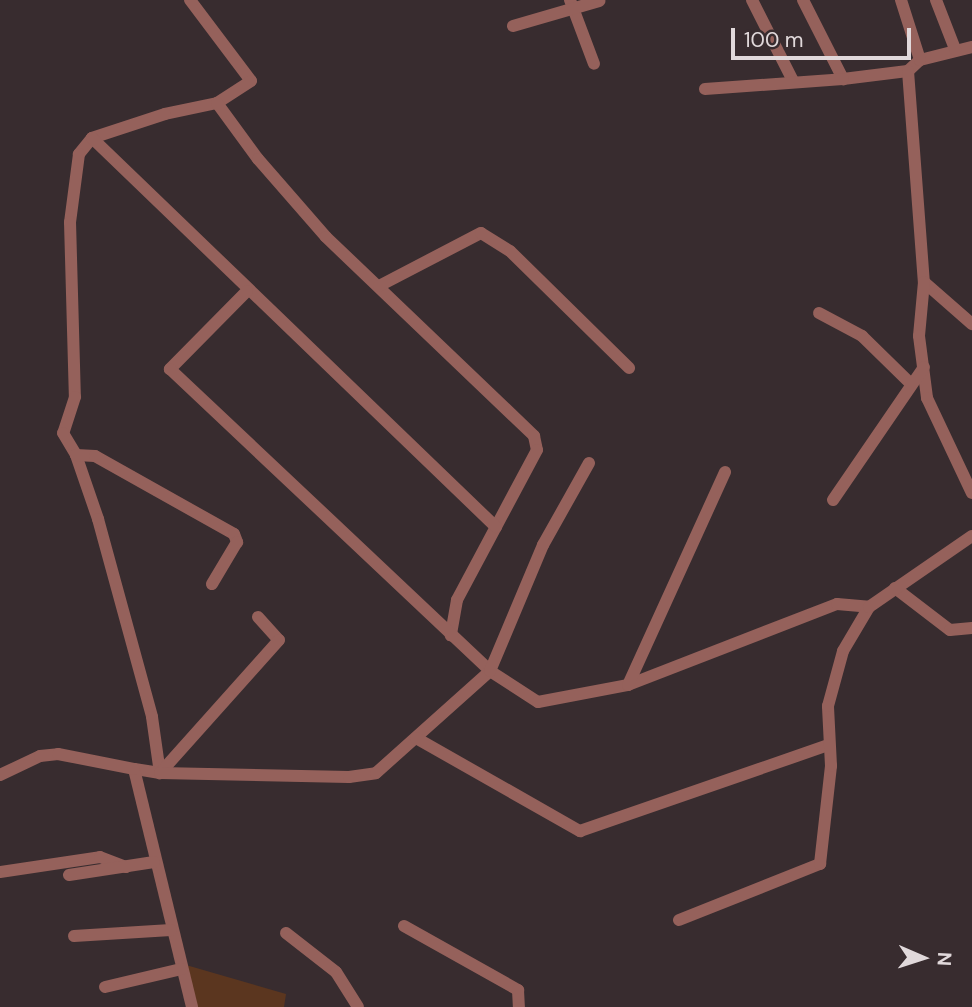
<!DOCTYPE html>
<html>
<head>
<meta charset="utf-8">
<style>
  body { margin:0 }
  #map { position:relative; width:972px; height:1007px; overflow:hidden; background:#382c2f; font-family:"DM Sans",sans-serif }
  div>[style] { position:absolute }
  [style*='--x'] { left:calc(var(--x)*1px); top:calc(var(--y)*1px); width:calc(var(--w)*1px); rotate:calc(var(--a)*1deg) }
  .green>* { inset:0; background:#5b361f }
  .minor>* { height:12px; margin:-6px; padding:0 6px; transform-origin:6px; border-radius:6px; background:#95615b }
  span { translate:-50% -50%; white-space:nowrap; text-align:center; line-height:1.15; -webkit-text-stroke:5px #382c2f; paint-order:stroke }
  .north { position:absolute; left:888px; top:923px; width:70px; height:70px; -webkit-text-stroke:5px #382c2f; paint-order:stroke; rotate:93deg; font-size:19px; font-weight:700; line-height:28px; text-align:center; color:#e1d9db }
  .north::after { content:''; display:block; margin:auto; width:24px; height:32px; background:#e1d9db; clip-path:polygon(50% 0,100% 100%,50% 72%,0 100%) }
  .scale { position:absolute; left:731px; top:28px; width:180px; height:32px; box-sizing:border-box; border:4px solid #e1d9db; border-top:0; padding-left:9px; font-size:21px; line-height:24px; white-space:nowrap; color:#e1d9db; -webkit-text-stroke:5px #382c2f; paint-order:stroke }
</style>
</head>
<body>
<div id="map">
  <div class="green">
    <div style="clip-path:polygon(186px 965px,286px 994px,284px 1007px,197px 1007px)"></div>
  </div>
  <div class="minor">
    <div style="--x:190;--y:0;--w:101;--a:53"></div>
    <div style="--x:251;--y:81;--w:40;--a:147.1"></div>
    <div style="--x:217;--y:103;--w:53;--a:168.1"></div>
    <div style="--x:165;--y:114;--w:77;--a:161.8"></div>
    <div style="--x:92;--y:138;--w:21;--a:129"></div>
    <div style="--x:79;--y:154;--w:69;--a:97.5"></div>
    <div style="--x:70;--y:222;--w:175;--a:88.4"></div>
    <div style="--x:75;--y:397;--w:38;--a:108"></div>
    <div style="--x:63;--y:433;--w:26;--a:59"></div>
    <div style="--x:76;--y:455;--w:68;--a:71"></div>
    <div style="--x:98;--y:519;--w:205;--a:74.7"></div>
    <div style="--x:152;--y:717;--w:57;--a:81.9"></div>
    <div style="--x:160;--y:773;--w:26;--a:-171"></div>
    <div style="--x:134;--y:769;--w:245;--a:76.3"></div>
    <div style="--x:570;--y:0;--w:68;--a:69.4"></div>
    <div style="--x:752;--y:0;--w:89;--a:63.1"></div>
    <div style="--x:803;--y:0;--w:89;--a:63.1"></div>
    <div style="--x:843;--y:79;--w:65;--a:-7"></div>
    <div style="--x:908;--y:71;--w:16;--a:-43"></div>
    <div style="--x:920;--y:60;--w:54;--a:-14"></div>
    <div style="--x:901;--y:0;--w:63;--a:72.4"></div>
    <div style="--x:936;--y:0;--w:53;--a:68.8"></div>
    <div style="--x:513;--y:26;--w:90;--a:-16.2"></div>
    <div style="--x:908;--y:71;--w:212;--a:85.7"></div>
    <div style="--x:924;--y:282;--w:64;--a:41.2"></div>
    <div style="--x:705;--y:89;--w:138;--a:-4.1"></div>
    <div style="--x:217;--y:103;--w:69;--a:53.8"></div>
    <div style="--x:258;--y:159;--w:103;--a:48.9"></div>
    <div style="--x:326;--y:237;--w:288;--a:43.7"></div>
    <div style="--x:534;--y:436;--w:14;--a:78"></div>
    <div style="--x:537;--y:450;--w:170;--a:118.1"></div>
    <div style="--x:457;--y:600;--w:36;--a:100"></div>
    <div style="--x:92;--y:138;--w:561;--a:43.92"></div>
    <div style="--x:924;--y:282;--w:54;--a:95.3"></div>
    <div style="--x:919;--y:336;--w:63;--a:82.6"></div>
    <div style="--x:927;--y:398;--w:105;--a:64.7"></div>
    <div style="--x:379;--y:286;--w:115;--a:-27.5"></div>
    <div style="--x:481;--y:233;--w:34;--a:32"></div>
    <div style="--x:510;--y:251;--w:167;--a:44.5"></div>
    <div style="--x:247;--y:291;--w:110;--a:134.6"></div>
    <div style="--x:170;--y:369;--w:440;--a:43.3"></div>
    <div style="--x:490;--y:671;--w:57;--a:32.9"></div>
    <div style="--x:538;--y:702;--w:92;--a:-10.7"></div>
    <div style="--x:628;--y:685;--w:224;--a:-21.2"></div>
    <div style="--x:837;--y:604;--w:32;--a:5"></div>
    <div style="--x:819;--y:313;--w:49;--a:28.1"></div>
    <div style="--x:862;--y:336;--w:69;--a:44.4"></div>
    <div style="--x:76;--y:455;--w:19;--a:3"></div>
    <div style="--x:95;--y:456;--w:159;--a:29.3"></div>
    <div style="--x:234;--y:534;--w:9;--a:69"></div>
    <div style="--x:237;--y:542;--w:49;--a:120.8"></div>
    <div style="--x:833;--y:500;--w:161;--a:-55.6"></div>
    <div style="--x:895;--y:588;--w:69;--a:37.4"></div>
    <div style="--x:950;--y:630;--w:22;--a:-5"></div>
    <div style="--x:258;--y:617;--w:31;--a:48"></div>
    <div style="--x:279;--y:640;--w:178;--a:131.8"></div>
    <div style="--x:160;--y:773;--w:189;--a:1.2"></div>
    <div style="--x:349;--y:777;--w:27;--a:-8"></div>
    <div style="--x:376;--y:773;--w:153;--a:-41.8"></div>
    <div style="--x:490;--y:671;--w:137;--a:-67.2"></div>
    <div style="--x:543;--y:545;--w:94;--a:-60.7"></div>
    <div style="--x:628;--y:685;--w:234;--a:-65.5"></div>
    <div style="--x:416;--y:738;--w:189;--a:29.6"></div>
    <div style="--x:580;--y:831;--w:263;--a:-19.1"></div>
    <div style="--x:0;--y:775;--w:44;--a:-25.4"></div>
    <div style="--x:40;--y:756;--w:18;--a:-6"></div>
    <div style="--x:58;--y:754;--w:77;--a:11.2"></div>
    <div style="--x:0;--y:872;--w:101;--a:-8.5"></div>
    <div style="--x:100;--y:857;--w:28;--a:21"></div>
    <div style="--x:69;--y:875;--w:86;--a:-8.7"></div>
    <div style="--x:679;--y:920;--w:152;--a:-21.7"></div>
    <div style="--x:820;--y:864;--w:99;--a:-83.6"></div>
    <div style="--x:831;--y:766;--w:60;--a:-92.9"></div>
    <div style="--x:828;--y:706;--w:57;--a:-74.7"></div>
    <div style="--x:843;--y:651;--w:51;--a:-59.4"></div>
    <div style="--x:869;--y:607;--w:125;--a:-34.6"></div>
    <div style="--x:404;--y:926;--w:131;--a:29.3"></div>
    <div style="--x:518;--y:990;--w:17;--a:87"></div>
    <div style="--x:286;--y:933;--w:63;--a:38"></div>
    <div style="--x:336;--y:972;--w:41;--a:57.8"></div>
    <div style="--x:74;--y:936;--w:97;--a:-3.5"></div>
    <div style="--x:105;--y:987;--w:79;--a:-13.2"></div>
  </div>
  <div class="north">N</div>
  <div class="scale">100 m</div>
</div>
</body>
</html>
